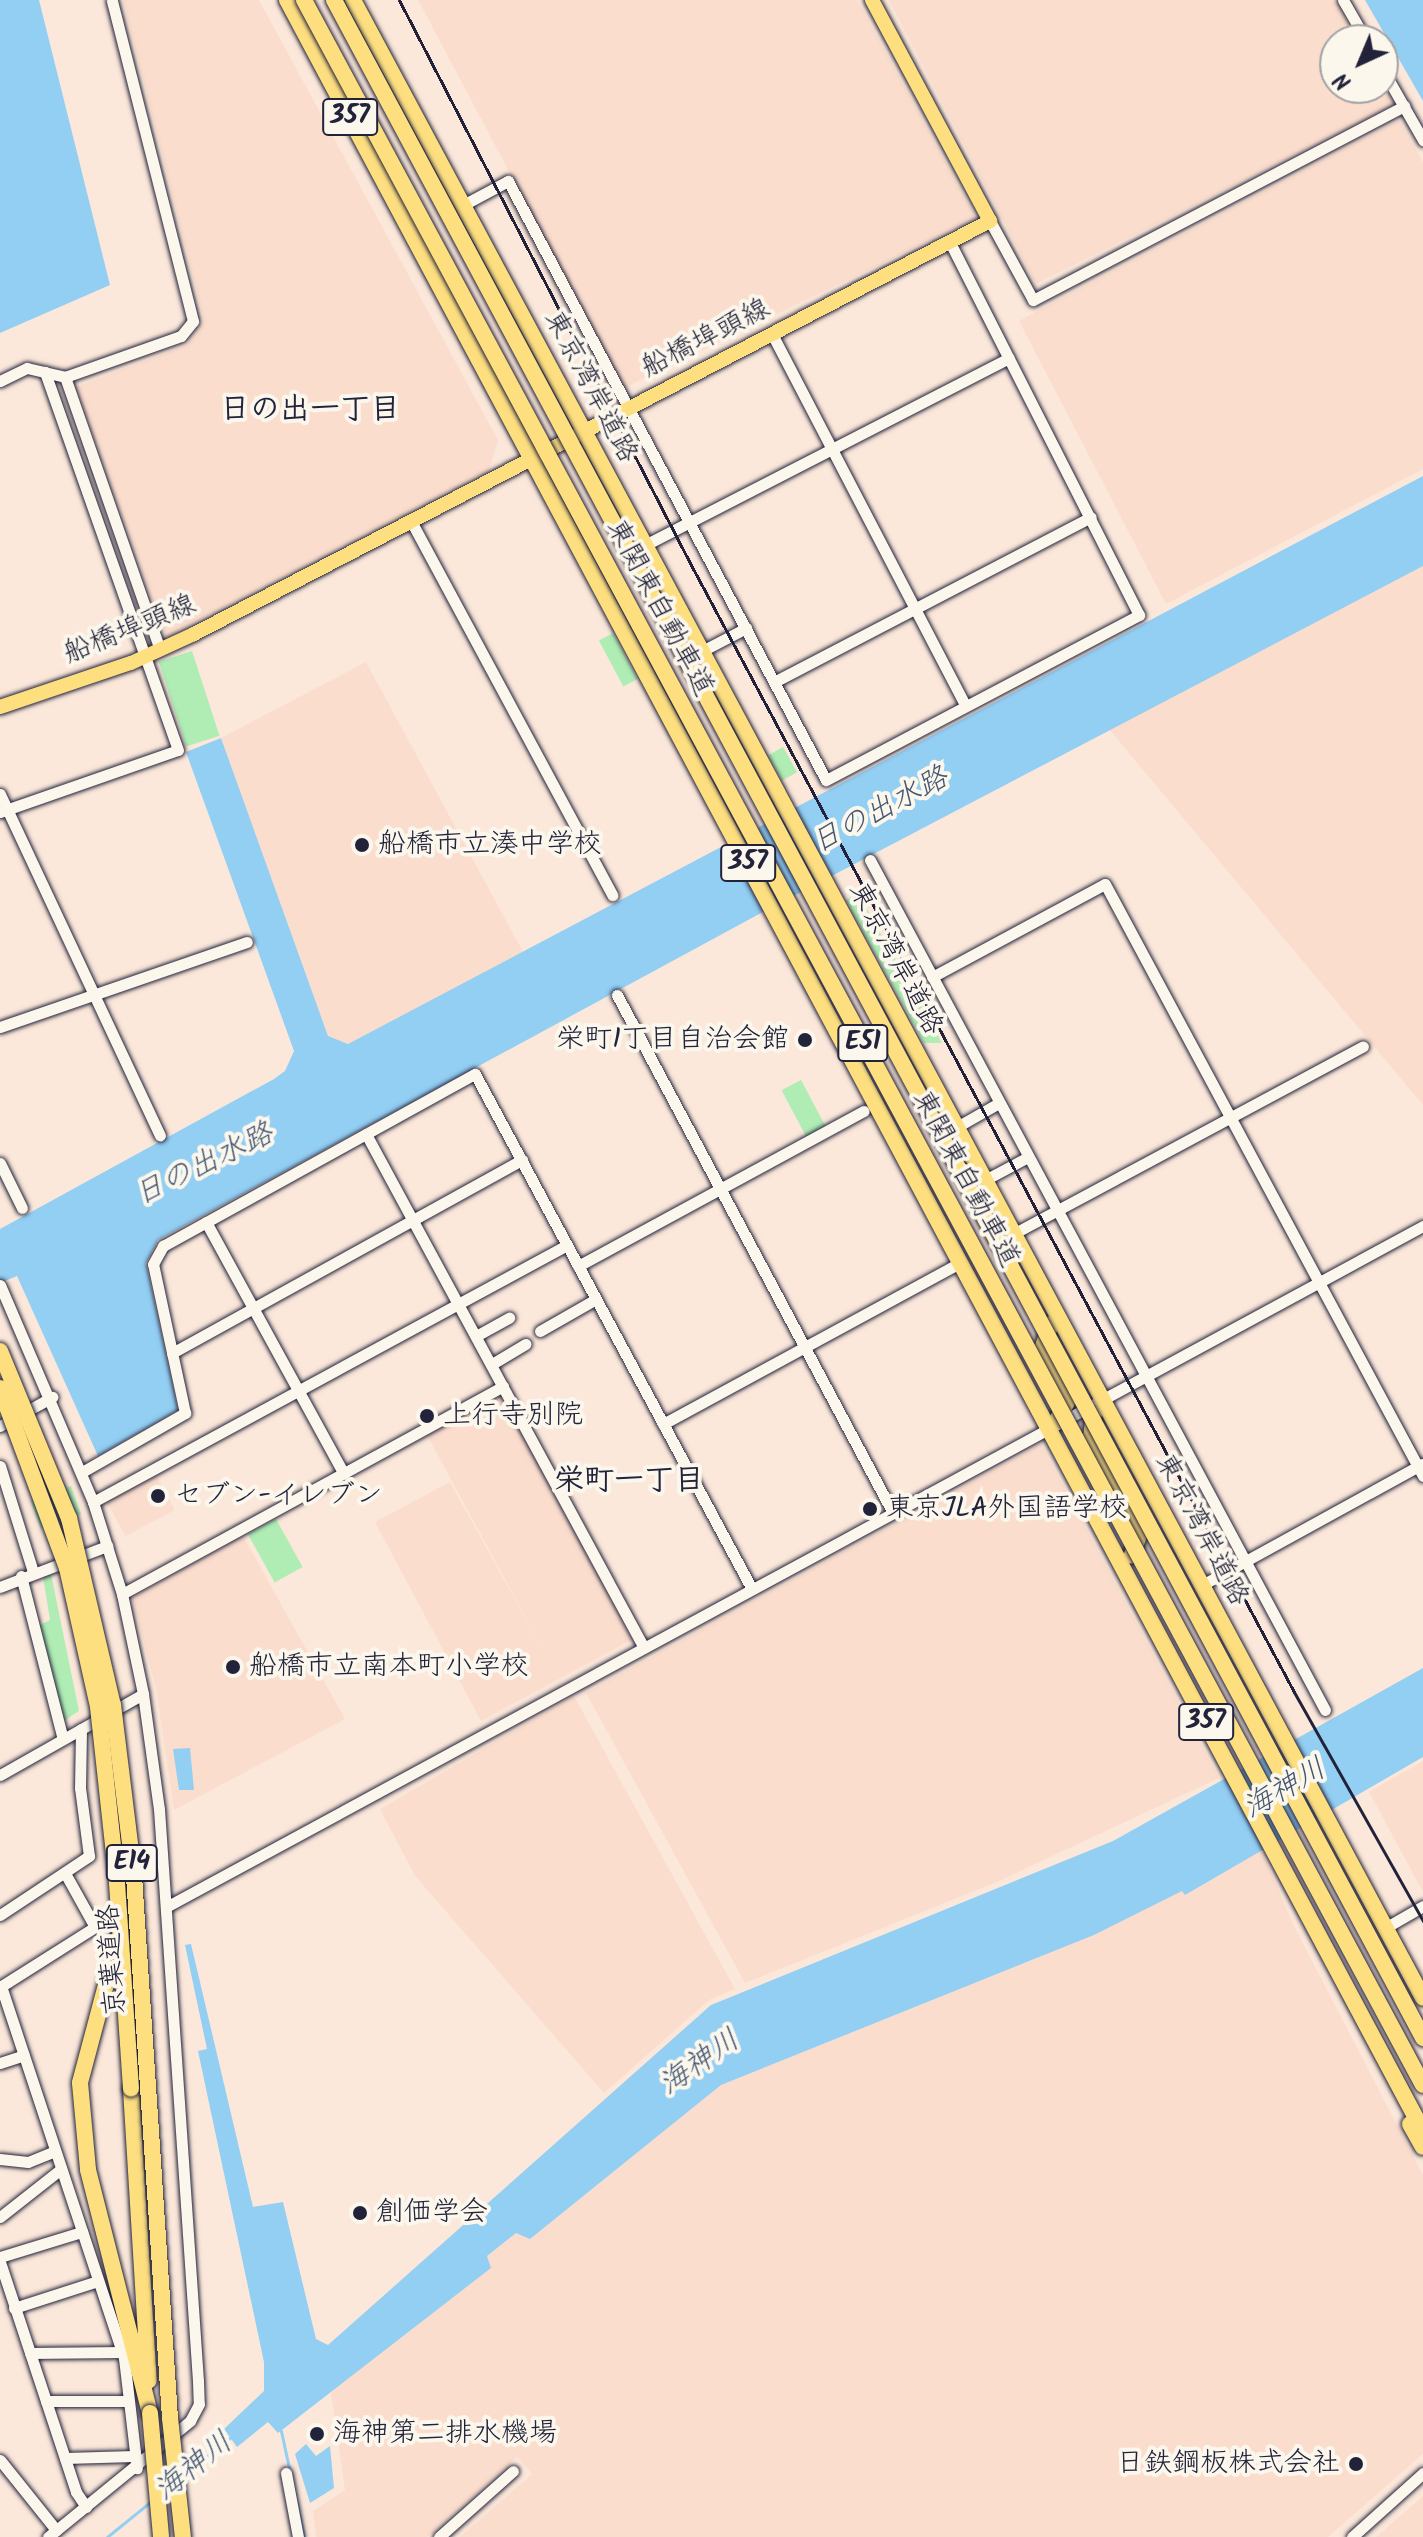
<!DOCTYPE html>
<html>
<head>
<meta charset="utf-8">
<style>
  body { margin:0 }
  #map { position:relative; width:1423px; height:2537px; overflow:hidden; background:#fbe8da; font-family:Kalam,"Klee One",sans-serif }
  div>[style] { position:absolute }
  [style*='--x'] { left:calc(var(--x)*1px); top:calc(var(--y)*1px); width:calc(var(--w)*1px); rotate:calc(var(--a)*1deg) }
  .built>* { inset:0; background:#fbddcd; transform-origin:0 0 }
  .green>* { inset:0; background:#afedb4; transform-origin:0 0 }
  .water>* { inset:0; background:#93cef3 }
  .stream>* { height:3px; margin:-1.5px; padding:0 1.5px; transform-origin:1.5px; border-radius:1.5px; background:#93cef3 }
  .roads { filter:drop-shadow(0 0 2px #22223b) drop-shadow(0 0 2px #22223b) }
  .minor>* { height:11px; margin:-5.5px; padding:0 5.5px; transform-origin:5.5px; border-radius:5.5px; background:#fbf7ec }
  .major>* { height:14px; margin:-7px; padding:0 7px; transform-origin:7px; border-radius:7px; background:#fedf80 }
  .highway>* { height:16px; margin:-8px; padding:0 8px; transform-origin:8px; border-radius:8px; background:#fedf80 }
  .rail>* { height:3px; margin:-1.5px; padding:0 1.5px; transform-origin:1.5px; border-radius:1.5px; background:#22223b }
  .bridges { filter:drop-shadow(0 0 2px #22223b) drop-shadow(0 0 2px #22223b) }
  .highway-bridge>* { height:16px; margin:-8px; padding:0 8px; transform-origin:8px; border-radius:8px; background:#fedf80 }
  .dots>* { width:22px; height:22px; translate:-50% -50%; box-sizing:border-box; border:4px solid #fbf7ec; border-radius:50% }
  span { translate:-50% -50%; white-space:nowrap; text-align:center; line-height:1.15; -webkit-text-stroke:8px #fbf7ec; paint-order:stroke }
  .shield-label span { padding:2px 6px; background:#fbf7ec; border:2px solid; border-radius:6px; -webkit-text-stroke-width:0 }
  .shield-label { font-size:26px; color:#22223b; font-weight:700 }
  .street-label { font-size:28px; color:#22223b }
  .poi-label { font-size:28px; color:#22223b }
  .left { translate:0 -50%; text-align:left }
  .right { translate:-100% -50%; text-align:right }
  .neighbourhood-label { font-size:30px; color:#22223b; font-weight:700 }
  .water-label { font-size:30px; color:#445672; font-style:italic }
  .north { position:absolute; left:1319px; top:24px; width:80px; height:80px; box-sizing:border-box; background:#fbf7ec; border:2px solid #a4a2a5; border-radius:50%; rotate:224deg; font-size:22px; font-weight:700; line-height:32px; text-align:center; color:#22223b }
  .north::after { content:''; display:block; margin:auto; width:28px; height:36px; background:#22223b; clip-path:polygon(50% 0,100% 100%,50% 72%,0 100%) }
</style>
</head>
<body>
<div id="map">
  <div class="built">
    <div style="clip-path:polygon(123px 0,259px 0,498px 440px,489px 470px,166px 637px,76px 387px,187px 345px,204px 320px)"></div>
    <div style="clip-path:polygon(418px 0,857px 0,976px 218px,624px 388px)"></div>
    <div style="clip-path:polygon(889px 0,1335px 0,1358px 40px,1335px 40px,1335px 88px,1383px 88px,1383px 83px,1395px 104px,1036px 284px)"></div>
    <div style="clip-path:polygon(1399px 120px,1423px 162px,1423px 469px,1166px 604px,1019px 321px)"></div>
    <div style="clip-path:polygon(1423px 566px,1423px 1105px,1108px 728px)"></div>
    <div style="clip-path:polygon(366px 662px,523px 952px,348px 1044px,328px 1036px,221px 738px)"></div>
    <div style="clip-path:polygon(501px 1395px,633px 1639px,481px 1721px,375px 1522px,450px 1482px,554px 1670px,427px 1435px)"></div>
    <div style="clip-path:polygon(1041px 1444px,1219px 1778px,997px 1882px,745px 1983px,586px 1693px)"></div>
    <div style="left:155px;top:1473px;width:42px;height:56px;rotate:62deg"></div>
    <div style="clip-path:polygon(243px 1536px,345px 1719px,174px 1810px,156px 1688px,132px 1598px)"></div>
    <div style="clip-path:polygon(574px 1696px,735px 1989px,709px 2000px,604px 2093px,415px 1876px,380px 1809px)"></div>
    <div style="clip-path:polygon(1423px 1761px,1423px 1892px,1369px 1792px)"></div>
    <div style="clip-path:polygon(1261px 1850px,1294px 1926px,1423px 2175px,1423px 2454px,1328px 2537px,460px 2537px,532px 2474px,517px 2457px,427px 2537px,316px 2537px,313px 2511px,345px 2490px,331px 2392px,491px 2268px,487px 2256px,516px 2233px,531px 2238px,721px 2085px,1094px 1935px,1182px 1891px,1185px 1895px)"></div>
    <div style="clip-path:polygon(1423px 2496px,1423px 2537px,1376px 2537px)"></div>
  </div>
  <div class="green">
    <div style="left:613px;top:633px;width:52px;height:16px;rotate:62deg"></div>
    <div style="left:192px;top:651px;width:89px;height:35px;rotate:72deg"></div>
    <div style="left:783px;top:747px;width:29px;height:17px;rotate:61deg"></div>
    <div style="clip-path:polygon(858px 893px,942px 1043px,924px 1043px,846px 900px)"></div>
    <div style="left:801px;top:1080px;width:52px;height:22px;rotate:62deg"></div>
    <div style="left:71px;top:1486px;width:30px;height:43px;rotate:70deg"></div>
    <div style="left:276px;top:1519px;width:55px;height:32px;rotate:61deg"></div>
    <div style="clip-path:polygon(51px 1574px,79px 1711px,62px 1722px,38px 1626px,50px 1620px,43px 1577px)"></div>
  </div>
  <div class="water">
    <div style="clip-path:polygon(0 0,39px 0,110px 285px,0 333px)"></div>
    <div style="clip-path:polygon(1365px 0,1423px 0,1423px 101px)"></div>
    <div style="clip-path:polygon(1423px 476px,1423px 566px,761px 913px,158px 1240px,146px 1263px,178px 1410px,98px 1456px,17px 1276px,0 1283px,0 1229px,274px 1079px,285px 1071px,294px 1051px,186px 752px,221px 738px,328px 1036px,348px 1044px)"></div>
    <div style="clip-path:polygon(1423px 1668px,1423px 1757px,1185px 1895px,1182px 1891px,1094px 1935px,721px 2085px,530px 2239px,516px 2233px,487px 2256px,491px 2268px,278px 2433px,268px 2422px,237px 2447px,224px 2429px,264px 2391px,264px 2362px,198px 2051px,207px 2049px,185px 1945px,191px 1944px,253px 2207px,283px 2202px,316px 2339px,328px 2345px,711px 2005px,1113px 1841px)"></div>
    <div style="clip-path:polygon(190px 1748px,194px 1790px,179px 1790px,173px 1749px)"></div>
    <div style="clip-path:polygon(306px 2444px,316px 2456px,330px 2446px,334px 2488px,310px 2503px,295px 2454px)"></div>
  </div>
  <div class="stream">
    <div style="--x:281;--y:2431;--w:108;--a:77.8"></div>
    <div style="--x:181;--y:2477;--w:64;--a:-38.7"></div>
    <div style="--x:107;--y:2537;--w:55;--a:-39.1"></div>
  </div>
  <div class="roads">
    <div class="minor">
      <div style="--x:1343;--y:0;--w:46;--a:60.1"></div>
      <div style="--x:1383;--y:70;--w:81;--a:60.3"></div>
      <div style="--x:463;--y:205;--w:51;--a:-28.1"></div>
      <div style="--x:508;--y:181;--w:678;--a:62.04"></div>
      <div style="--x:826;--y:780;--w:354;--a:-27.8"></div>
      <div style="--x:1139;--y:615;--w:418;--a:-116.9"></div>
      <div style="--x:990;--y:221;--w:90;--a:61.4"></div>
      <div style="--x:1033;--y:300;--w:419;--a:-27.6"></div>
      <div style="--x:772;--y:334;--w:418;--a:62.5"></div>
      <div style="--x:65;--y:377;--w:289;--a:70.8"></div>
      <div style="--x:0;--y:381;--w:30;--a:-26"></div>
      <div style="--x:27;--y:368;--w:39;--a:13"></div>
      <div style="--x:65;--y:377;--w:123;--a:-19.5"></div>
      <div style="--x:181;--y:336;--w:19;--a:-51"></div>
      <div style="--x:193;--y:321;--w:331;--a:-104.2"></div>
      <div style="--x:411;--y:521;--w:425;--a:61.7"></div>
      <div style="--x:645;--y:545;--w:409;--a:-27.2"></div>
      <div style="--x:702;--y:651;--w:50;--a:-27.6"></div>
      <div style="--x:774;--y:682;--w:357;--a:-27.5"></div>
      <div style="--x:0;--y:794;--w:377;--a:64.9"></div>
      <div style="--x:0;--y:812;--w:188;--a:-19.2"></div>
      <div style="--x:178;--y:750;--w:401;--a:-109.4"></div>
      <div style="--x:870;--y:860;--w:964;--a:61.84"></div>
      <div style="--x:932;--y:977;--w:196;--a:-28.3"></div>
      <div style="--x:1105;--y:884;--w:672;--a:61.76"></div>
      <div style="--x:617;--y:995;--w:587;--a:61.95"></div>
      <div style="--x:0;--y:1027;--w:261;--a:-19"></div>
      <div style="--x:955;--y:1128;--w:51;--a:-29.6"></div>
      <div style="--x:366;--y:1134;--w:584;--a:61.59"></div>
      <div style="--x:0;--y:1163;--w:50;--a:63.9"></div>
      <div style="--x:983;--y:1181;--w:51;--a:-28.1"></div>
      <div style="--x:206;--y:1222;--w:287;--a:61.3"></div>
      <div style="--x:1013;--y:1234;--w:397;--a:-28.2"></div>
      <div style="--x:578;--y:1266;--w:325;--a:-28.5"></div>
      <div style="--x:0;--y:1285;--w:236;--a:66.8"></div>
      <div style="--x:93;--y:1502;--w:96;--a:72.5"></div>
      <div style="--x:122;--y:1594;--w:102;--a:78.1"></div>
      <div style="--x:143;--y:1694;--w:116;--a:82.1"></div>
      <div style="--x:159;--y:1809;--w:573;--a:86.1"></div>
      <div style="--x:198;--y:2381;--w:23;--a:88"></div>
      <div style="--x:199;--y:2404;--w:19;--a:118"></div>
      <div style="--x:190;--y:2421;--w:183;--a:140.8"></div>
      <div style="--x:540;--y:1331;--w:64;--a:-29.7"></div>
      <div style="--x:476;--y:1336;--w:38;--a:-29"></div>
      <div style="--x:172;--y:1353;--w:400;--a:-28.9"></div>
      <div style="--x:492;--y:1364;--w:39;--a:-31"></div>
      <div style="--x:663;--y:1424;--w:339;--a:-28.5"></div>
      <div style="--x:0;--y:1426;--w:60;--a:-29.1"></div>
      <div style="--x:0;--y:1466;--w:111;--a:72.7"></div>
      <div style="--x:82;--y:1472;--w:119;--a:-29.8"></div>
      <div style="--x:185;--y:1413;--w:152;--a:-102.1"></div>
      <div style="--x:153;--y:1264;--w:21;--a:-61"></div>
      <div style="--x:163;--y:1246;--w:356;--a:-28.9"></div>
      <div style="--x:475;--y:1074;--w:585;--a:61.73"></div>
      <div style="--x:93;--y:1502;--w:539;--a:-28.47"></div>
      <div style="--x:21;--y:1576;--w:168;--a:75.6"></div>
      <div style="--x:1202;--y:1585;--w:251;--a:-28.8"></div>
      <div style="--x:0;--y:1587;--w:115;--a:-21"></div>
      <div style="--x:122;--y:1594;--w:434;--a:-28.6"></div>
      <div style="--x:0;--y:1775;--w:164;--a:-29.5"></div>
      <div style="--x:166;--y:1907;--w:1430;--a:-28.45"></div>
      <div style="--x:0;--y:1915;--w:107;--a:-33.5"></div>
      <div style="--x:89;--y:1856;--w:69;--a:-97.5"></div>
      <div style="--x:80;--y:1788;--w:59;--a:-89"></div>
      <div style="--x:1385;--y:1928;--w:44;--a:-30.1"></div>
      <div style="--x:1;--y:1986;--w:392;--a:71.7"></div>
      <div style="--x:124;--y:2358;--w:111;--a:83.3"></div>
      <div style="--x:0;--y:1987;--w:112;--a:-32.3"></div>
      <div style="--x:95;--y:1927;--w:60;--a:-119.1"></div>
      <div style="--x:0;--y:2063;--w:25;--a:-18"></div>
      <div style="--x:0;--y:2159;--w:28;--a:6"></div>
      <div style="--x:28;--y:2162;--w:29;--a:-22"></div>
      <div style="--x:0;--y:2217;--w:78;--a:-38.2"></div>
      <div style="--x:0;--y:2257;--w:86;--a:-17"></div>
      <div style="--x:0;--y:2262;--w:242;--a:71.7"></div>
      <div style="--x:76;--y:2492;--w:18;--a:56"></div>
      <div style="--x:14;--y:2308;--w:88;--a:-17.8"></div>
      <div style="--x:30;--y:2353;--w:92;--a:-0.6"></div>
      <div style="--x:46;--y:2401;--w:81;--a:0"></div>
      <div style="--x:65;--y:2458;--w:69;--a:-1.7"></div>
      <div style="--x:0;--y:2460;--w:90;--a:51.3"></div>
      <div style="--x:286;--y:2473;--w:65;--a:79.4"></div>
      <div style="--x:439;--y:2537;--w:99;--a:-41.7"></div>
      <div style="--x:1352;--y:2537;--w:96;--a:-42"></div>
    </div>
    <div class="major">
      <div style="--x:0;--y:707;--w:138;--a:-18.6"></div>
      <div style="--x:131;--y:663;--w:69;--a:-24.7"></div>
      <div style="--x:194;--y:634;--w:897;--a:-27.42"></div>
      <div style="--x:990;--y:221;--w:251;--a:-118.1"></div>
    </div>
    <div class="highway">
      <div style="--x:287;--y:0;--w:2415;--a:61.94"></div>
      <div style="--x:353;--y:0;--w:2266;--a:61.83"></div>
      <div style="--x:1051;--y:1324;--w:29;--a:110"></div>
      <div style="--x:1041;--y:1351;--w:57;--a:63"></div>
      <div style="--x:1067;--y:1402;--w:23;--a:119"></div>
      <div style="--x:1094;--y:1413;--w:23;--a:97"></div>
      <div style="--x:1091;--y:1436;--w:106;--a:62"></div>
      <div style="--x:1141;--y:1530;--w:27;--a:110"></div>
      <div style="--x:119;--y:1936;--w:152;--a:104.9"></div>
      <div style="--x:80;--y:2083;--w:87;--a:84.7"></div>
      <div style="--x:88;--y:2170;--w:251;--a:75.7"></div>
      <div style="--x:131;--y:2089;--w:292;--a:86.5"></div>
      <div style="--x:1410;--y:2124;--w:26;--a:61"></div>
    </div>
  </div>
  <div class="rail">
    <div style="--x:399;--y:0;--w:636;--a:62.67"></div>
    <div style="--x:691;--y:565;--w:1278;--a:61.85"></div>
    <div style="--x:1294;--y:1692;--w:263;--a:60.6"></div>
  </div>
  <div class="bridges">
    <div class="highway-bridge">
      <div style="--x:304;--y:0;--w:2366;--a:61.78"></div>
      <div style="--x:334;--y:0;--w:2311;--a:61.88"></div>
      <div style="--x:0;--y:1351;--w:181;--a:67.6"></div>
      <div style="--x:69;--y:1518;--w:192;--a:76.8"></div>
      <div style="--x:113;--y:1705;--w:172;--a:83"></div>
      <div style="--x:134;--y:1876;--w:543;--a:86.2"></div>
      <div style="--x:170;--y:2418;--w:120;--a:83.8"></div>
      <div style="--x:0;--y:1388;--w:192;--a:69.6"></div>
      <div style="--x:67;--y:1568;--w:142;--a:77.4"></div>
      <div style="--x:98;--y:1707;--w:177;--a:83.8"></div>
      <div style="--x:117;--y:1883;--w:206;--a:86.1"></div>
      <div style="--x:150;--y:2413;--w:124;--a:84.9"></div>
    </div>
  </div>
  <div class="dots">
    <div style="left:362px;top:845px;background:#22223b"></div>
    <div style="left:805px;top:1040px;background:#22223b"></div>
    <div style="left:427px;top:1416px;background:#22223b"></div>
    <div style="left:158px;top:1496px;background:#22223b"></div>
    <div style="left:870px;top:1509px;background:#22223b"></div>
    <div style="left:233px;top:1667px;background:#22223b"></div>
    <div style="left:360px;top:2213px;background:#22223b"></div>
    <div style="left:317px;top:2434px;background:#22223b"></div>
    <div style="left:1356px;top:2464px;background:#22223b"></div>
  </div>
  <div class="shield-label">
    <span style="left:350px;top:117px">357</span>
    <span style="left:748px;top:863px">357</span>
    <span style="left:863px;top:1043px">E51</span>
    <span style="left:1206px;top:1722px">357</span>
    <span style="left:132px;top:1863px">E14</span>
  </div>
  <div class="street-label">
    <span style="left:706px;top:339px;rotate:-27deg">船橋埠頭線</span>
    <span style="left:590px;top:387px;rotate:62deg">東京湾岸道路</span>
    <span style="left:659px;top:608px;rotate:62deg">東関東自動車道</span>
    <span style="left:130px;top:630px;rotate:-22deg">船橋埠頭線</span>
    <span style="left:895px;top:959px;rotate:62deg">東京湾岸道路</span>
    <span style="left:965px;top:1179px;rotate:62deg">東関東自動車道</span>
    <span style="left:1201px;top:1530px;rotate:62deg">東京湾岸道路</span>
    <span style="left:113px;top:1960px;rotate:-94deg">京葉道路</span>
  </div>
  <div class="poi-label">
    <span class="left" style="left:378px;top:845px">船橋市立湊中学校</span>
    <span class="right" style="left:789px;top:1040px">栄町1丁目自治会館</span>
    <span class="left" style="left:443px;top:1416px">上行寺別院</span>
    <span class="left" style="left:174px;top:1496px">セブン-イレブン</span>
    <span class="left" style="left:886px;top:1509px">東京JLA外国語学校</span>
    <span class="left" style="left:249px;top:1667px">船橋市立南本町小学校</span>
    <span class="left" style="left:376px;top:2213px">創価学会</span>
    <span class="left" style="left:333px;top:2434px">海神第二排水機場</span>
    <span class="right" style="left:1340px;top:2464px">日鉄鋼板株式会社</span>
  </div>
  <div class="neighbourhood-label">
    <span style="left:310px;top:410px">日の出一丁目</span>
    <span style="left:629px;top:1481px">栄町一丁目</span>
  </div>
  <div class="water-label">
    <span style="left:880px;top:811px;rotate:-28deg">日の出水路</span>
    <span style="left:204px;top:1165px;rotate:-26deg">日の出水路</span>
    <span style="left:1285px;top:1789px;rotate:-30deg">海神川</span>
    <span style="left:700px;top:2063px;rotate:-35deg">海神川</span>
    <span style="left:194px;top:2467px;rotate:-39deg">海神川</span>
  </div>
  <div class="north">N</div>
</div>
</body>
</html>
